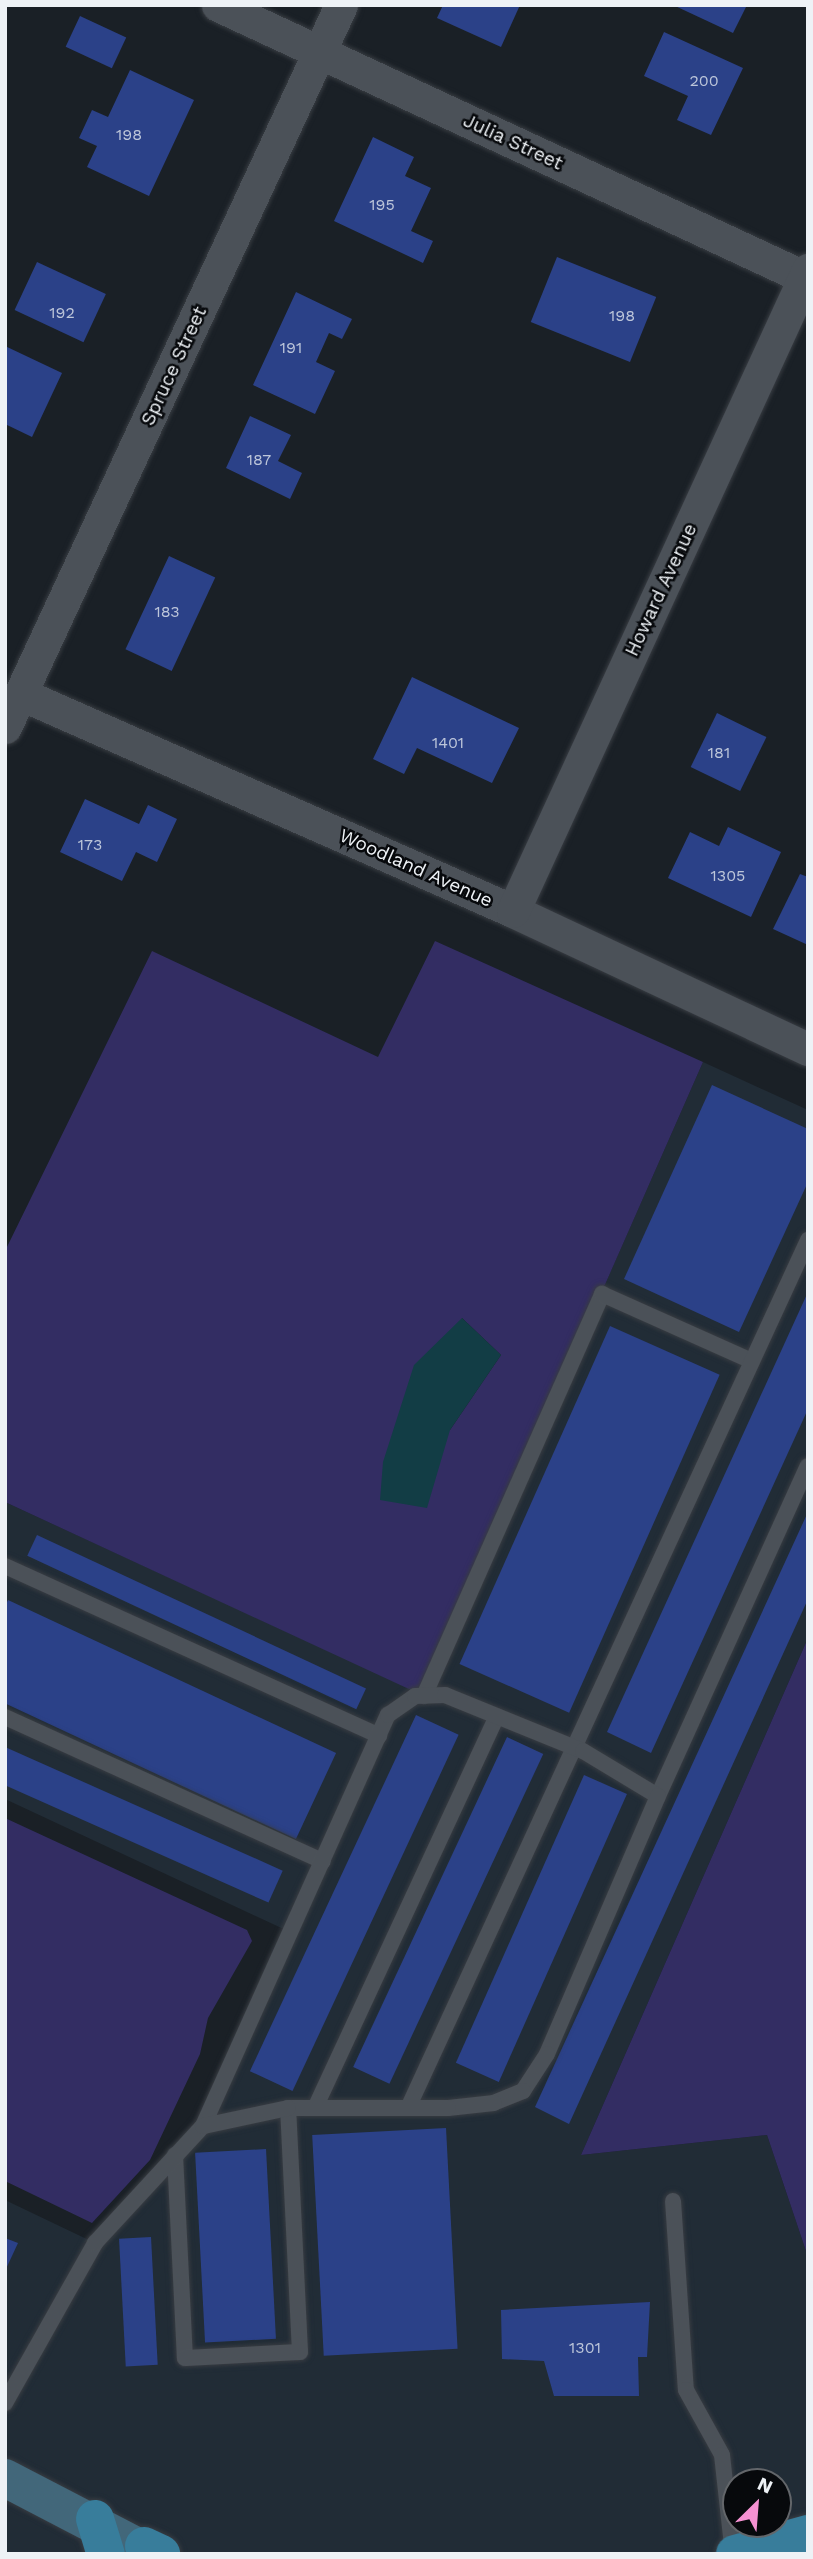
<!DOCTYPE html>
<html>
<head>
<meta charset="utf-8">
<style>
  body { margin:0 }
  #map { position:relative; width:813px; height:2559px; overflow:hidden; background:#1a2026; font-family:"Work Sans",sans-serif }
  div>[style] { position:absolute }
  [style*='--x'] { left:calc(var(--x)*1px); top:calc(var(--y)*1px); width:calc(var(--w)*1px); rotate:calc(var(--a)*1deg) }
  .built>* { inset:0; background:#212c36 }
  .green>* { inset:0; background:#332d63 }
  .water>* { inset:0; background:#123d45 }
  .building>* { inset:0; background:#2b4188; transform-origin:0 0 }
  .roads { filter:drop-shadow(0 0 2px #383c42) drop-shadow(0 0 2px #383c42) }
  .lane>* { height:16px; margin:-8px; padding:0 8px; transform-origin:8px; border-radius:8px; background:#4b5158 }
  .street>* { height:33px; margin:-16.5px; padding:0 16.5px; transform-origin:16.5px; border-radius:16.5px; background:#4b5158 }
  .secondary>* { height:38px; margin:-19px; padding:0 19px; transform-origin:19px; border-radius:19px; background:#42677a }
  .primary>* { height:38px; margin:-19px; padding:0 19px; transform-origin:19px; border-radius:19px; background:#387d9b }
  span { translate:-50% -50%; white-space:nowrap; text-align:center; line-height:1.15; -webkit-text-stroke:5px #07090c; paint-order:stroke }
  .number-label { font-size:16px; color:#bdc6da }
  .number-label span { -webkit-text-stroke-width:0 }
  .street-label { font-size:19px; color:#eef2f6 }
  .frame { position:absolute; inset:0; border:7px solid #eef2f6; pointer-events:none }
  .north { position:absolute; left:722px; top:2468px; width:70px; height:70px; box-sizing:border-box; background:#07090c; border:2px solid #63666a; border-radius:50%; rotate:25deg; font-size:19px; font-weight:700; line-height:28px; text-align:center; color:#eef2f6 }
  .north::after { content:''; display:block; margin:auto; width:24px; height:32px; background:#f591d2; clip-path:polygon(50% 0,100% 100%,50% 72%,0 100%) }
</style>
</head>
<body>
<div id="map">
  <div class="built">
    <div style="clip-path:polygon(evenodd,703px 1062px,808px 1110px,808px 1638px,581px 2155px,767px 2135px,808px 2257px,808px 2554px,151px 2554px,5px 2478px,5px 2200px,95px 2243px,203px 2126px,290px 1932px,5px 1799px,5px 1502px,424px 1695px,703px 1062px,736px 2482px,778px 2482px,778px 2524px,736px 2524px,736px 2482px)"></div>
    <div style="clip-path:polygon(5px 2500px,80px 2534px,86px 2554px,5px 2554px)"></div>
  </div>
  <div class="green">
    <div style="clip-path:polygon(evenodd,435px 941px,703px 1062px,424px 1696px,5px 1502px,5px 1251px,152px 951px,378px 1057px,435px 941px,462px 1318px,501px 1355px,450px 1430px,462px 1318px)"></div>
    <div style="clip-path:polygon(808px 1638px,808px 2257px,767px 2135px,581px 2155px)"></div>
    <div style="clip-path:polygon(5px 1818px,247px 1930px,252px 1941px,208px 2018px,200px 2054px,150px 2160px,92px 2223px,5px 2181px)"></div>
  </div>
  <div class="water">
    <div style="clip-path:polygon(462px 1318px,501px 1355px,450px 1430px,427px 1508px,380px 1500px,383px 1462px,414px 1365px)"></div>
  </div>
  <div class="building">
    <div style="clip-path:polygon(443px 5px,520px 5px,501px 47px,437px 18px)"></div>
    <div style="clip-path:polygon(673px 5px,747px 5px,733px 33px)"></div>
    <div style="left:80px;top:16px;width:51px;height:34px;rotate:25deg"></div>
    <div style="clip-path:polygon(664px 32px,743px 68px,711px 135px,677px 120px,688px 96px,644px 76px)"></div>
    <div style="clip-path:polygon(130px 70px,194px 100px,149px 196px,87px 167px,97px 146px,79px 138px,92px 110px,108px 117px)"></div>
    <div style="clip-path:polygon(373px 137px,414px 157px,405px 176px,431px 188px,411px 231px,433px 241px,423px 263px,334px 221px)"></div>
    <div style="left:557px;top:257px;width:107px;height:70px;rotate:22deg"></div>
    <div style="left:37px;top:262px;width:76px;height:53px;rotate:25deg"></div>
    <div style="clip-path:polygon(296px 292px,352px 319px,342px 339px,329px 333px,316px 362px,335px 371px,315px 414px,253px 385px)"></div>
    <div style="clip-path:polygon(5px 346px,62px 373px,32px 437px,5px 424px)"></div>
    <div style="clip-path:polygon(250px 416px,291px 435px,278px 461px,302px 473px,290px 499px,226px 468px)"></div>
    <div style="left:169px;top:556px;width:51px;height:103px;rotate:25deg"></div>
    <div style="clip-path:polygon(412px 677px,519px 728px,492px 783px,417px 748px,404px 774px,373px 759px)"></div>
    <div style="left:717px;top:713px;width:55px;height:60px;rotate:26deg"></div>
    <div style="clip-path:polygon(85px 799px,139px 824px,148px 805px,177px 819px,157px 862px,136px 852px,122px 881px,60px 852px)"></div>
    <div style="clip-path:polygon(728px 827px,781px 852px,751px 917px,668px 878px,690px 832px,719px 846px)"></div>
    <div style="clip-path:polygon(800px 874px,808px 877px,808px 945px,773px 929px)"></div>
    <div style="clip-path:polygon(712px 1085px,808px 1129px,808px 1182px,739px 1332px,624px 1279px)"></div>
    <div style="clip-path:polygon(808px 1292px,808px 1409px,651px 1753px,607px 1732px)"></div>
    <div style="left:610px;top:1326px;width:120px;height:370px;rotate:24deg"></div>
    <div style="clip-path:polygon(808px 1512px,808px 1599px,569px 2124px,535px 2107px)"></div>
    <div style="left:37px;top:1535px;width:363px;height:23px;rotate:25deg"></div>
    <div style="left:8px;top:1600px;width:362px;height:95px;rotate:25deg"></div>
    <div style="left:416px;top:1715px;width:47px;height:393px;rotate:25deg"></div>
    <div style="left:507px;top:1737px;width:40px;height:364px;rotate:25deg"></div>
    <div style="left:5px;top:1747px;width:304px;height:35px;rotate:24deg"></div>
    <div style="left:584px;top:1775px;width:47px;height:315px;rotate:24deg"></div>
    <div style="left:446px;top:2128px;width:221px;height:134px;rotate:87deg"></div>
    <div style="left:266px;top:2149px;width:190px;height:71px;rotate:87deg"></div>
    <div style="left:151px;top:2237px;width:128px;height:32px;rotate:87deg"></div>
    <div style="clip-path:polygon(5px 2238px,18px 2243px,5px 2271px)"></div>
    <div style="clip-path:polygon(650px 2302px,647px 2357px,638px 2357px,639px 2396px,554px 2396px,544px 2361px,502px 2359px,501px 2310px)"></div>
  </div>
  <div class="roads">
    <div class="lane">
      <div style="--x:5;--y:1566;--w:411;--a:24.4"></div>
      <div style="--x:424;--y:1696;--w:440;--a:-66.1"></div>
      <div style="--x:602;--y:1294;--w:164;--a:24.1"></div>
      <div style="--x:5;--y:1717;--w:349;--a:24.4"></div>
      <div style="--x:658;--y:1796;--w:362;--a:-65.6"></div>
      <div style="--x:315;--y:2108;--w:432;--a:-65.1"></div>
      <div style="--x:408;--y:2108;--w:956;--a:-65.26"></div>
      <div style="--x:175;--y:2155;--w:203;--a:87.2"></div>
      <div style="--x:185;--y:2358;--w:115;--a:-3"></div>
      <div style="--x:300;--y:2352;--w:244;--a:-92.8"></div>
      <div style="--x:673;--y:2201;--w:189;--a:86.1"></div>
      <div style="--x:686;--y:2390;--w:74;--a:61"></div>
      <div style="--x:722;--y:2455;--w:100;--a:83.7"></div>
      <div style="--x:5;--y:2403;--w:184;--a:-60.6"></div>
      <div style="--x:95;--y:2243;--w:159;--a:-47.3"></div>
      <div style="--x:203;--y:2126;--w:451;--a:-65.8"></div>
      <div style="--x:388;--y:1715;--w:33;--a:-35"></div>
      <div style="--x:415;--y:1696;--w:30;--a:-2"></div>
      <div style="--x:445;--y:1695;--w:149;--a:22.1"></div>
      <div style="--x:583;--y:1751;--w:87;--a:31"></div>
      <div style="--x:658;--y:1796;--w:281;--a:113.3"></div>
      <div style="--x:547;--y:2054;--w:44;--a:123"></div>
      <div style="--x:523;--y:2091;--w:31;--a:158"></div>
      <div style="--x:494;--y:2103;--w:46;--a:173.8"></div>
      <div style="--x:448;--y:2108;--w:160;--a:180"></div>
      <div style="--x:288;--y:2108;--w:87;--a:168"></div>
    </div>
    <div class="street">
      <div style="--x:218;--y:5;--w:651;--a:24.91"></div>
      <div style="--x:21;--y:694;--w:538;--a:23.8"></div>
      <div style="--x:513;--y:911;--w:326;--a:25.1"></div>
      <div style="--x:5;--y:727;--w:796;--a:-65.04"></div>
      <div style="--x:513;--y:911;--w:706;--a:-65.29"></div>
    </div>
    <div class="secondary">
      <div style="--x:5;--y:2478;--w:165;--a:27.5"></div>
    </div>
    <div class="primary">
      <div style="--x:95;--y:2519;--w:37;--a:73"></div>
      <div style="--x:144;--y:2546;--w:19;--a:25"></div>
      <div style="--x:735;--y:2554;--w:76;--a:-15.3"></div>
    </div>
  </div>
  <div class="number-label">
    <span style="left:704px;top:81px">200</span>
    <span style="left:129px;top:135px">198</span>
    <span style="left:382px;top:205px">195</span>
    <span style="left:62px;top:313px">192</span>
    <span style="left:622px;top:316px">198</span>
    <span style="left:291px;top:348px">191</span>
    <span style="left:259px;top:460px">187</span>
    <span style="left:167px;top:612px">183</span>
    <span style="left:448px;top:743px">1401</span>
    <span style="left:719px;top:753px">181</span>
    <span style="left:90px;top:845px">173</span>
    <span style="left:728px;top:876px">1305</span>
    <span style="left:585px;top:2348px">1301</span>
  </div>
  <div class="street-label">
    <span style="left:513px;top:142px;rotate:25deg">Julia Street</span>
    <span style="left:174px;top:366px;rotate:-65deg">Spruce Street</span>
    <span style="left:661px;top:590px;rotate:-65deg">Howard Avenue</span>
    <span style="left:416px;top:868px;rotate:24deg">Woodland Avenue</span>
  </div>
  <div class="frame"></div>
  <div class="north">N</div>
</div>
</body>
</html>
